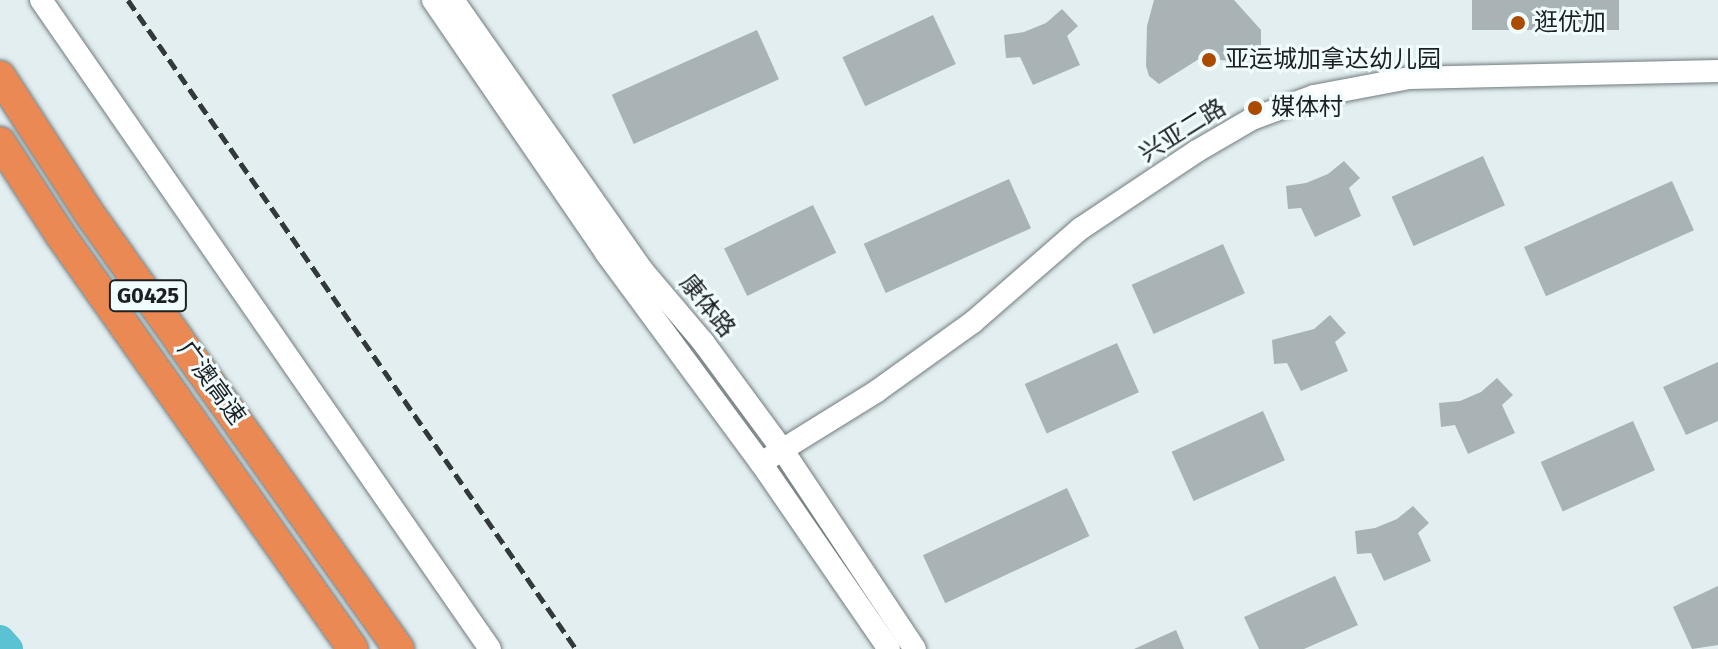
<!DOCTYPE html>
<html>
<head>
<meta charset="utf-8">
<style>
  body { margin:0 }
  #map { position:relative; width:1718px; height:649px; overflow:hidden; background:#e3eef0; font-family:"Fira Sans","Noto Sans SC",sans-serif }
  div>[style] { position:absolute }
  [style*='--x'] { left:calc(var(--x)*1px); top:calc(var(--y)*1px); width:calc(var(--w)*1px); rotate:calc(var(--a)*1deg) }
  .river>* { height:30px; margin:-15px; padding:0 15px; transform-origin:15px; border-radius:15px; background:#5bc2d4 }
  .building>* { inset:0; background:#a9b3b5; transform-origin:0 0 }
  .roads { filter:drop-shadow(0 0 2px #727c7e) drop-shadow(0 0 2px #727c7e) }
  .minor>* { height:22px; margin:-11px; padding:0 11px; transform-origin:11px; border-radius:11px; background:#fff }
  .highway>* { height:30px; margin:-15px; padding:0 15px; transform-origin:15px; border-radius:15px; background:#eb8955 }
  .rail>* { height:5px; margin-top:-2.5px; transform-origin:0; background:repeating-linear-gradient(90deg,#333838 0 12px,transparent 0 18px) }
  .dots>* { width:22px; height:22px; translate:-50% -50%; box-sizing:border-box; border:4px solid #f1fcfe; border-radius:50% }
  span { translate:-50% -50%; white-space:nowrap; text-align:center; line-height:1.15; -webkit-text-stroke:6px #f1fcfe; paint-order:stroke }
  .shield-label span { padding:2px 6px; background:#f1fcfe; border:2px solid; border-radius:6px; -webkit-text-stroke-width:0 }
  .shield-label { font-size:22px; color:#1c2020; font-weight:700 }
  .poi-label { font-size:24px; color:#1c2020 }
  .left { translate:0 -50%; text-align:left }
  .street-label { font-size:24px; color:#1c2020 }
</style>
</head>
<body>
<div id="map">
  <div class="river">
    <div style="--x:0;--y:640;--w:12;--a:48"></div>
  </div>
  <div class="building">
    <div style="clip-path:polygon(1154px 0,1234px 0,1261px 30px,1261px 48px,1252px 57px,1237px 61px,1199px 59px,1159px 84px,1149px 76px,1146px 66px,1147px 26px)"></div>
    <div style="left:1472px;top:0;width:147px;height:30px"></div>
    <div style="clip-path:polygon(1062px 9px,1078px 26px,1067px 36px,1080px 65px,1033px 85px,1020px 57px,1006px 58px,1004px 35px,1024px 32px,1046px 23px)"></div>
    <div style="left:933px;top:15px;width:54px;height:100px;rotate:65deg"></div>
    <div style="left:757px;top:30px;width:54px;height:159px;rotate:66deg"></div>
    <div style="left:1483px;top:156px;width:54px;height:100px;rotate:66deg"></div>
    <div style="clip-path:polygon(1344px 161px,1360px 178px,1349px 188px,1361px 216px,1315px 237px,1301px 208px,1288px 209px,1286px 186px,1306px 183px,1328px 174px)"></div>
    <div style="left:1009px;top:179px;width:54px;height:159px;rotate:66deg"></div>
    <div style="left:1672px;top:181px;width:54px;height:162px;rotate:66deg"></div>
    <div style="left:813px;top:205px;width:53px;height:99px;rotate:64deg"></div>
    <div style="left:1223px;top:244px;width:54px;height:100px;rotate:66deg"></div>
    <div style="clip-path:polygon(1330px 315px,1346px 333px,1335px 342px,1348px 371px,1301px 391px,1287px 363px,1274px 364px,1272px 340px,1314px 329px)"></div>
    <div style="left:1117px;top:343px;width:54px;height:101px;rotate:66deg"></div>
    <div style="clip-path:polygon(1718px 362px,1718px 421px,1686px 435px,1663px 387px)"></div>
    <div style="clip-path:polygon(1497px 378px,1513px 395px,1502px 405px,1515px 433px,1468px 454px,1455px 425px,1441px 427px,1439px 403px,1460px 401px,1481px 392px)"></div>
    <div style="left:1263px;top:411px;width:54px;height:100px;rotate:66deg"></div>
    <div style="left:1633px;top:421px;width:54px;height:101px;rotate:66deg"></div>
    <div style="left:1067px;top:488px;width:53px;height:159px;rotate:65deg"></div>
    <div style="clip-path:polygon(1413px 506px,1429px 523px,1418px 533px,1431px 561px,1384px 581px,1371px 553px,1357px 554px,1355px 531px,1375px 528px,1397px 519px)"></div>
    <div style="clip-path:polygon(1335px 576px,1358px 625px,1304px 649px,1259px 649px,1244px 617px)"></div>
    <div style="clip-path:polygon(1718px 586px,1718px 645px,1692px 649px,1673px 607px)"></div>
    <div style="clip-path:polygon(1176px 630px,1184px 649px,1134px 649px)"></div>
  </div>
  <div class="roads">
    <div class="minor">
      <div style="--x:41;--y:0;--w:789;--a:55.32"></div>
      <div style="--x:433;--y:0;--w:306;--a:55.6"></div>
      <div style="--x:606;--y:253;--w:261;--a:53.6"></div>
      <div style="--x:761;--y:463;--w:226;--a:55.5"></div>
      <div style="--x:453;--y:0;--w:331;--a:55"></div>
      <div style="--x:643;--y:271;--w:93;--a:49.8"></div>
      <div style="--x:703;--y:342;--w:133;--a:53.6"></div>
      <div style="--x:782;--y:449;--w:240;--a:56.4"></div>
      <div style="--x:761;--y:463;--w:137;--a:-31.8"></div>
      <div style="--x:877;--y:391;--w:118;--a:-35.7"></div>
      <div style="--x:973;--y:322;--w:142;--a:-41"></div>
      <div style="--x:1080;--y:229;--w:141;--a:-33.7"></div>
      <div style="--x:1197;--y:151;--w:64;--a:-30.2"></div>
      <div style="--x:1252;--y:119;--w:66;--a:-20.4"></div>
      <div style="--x:1314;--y:96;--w:97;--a:-10.7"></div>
      <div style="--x:1409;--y:78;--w:309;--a:-1.3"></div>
    </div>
    <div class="highway">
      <div style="--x:0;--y:76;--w:163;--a:57"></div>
      <div style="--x:89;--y:213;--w:535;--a:54.59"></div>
      <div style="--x:0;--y:142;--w:108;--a:57"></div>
      <div style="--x:59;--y:233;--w:509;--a:54.75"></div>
    </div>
  </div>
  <div class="rail">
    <div style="--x:128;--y:0;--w:789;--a:55.38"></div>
  </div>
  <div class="dots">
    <div style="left:1518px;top:23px;background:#ab4b00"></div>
    <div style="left:1209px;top:60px;background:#ab4b00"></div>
    <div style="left:1255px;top:108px;background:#ab4b00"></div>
  </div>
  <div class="shield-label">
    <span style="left:148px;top:296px">G0425</span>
  </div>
  <div class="poi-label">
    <span class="left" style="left:1534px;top:23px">逛优加</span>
    <span class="left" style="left:1225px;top:60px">亚运城加拿达幼儿园</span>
    <span class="left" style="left:1271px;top:108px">媒体村</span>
  </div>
  <div class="street-label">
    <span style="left:1183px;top:131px;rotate:-32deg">兴亚二路</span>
    <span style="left:707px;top:306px;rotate:51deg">康体路</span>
    <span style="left:211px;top:383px;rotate:54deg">广澳高速</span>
  </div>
</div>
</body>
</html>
